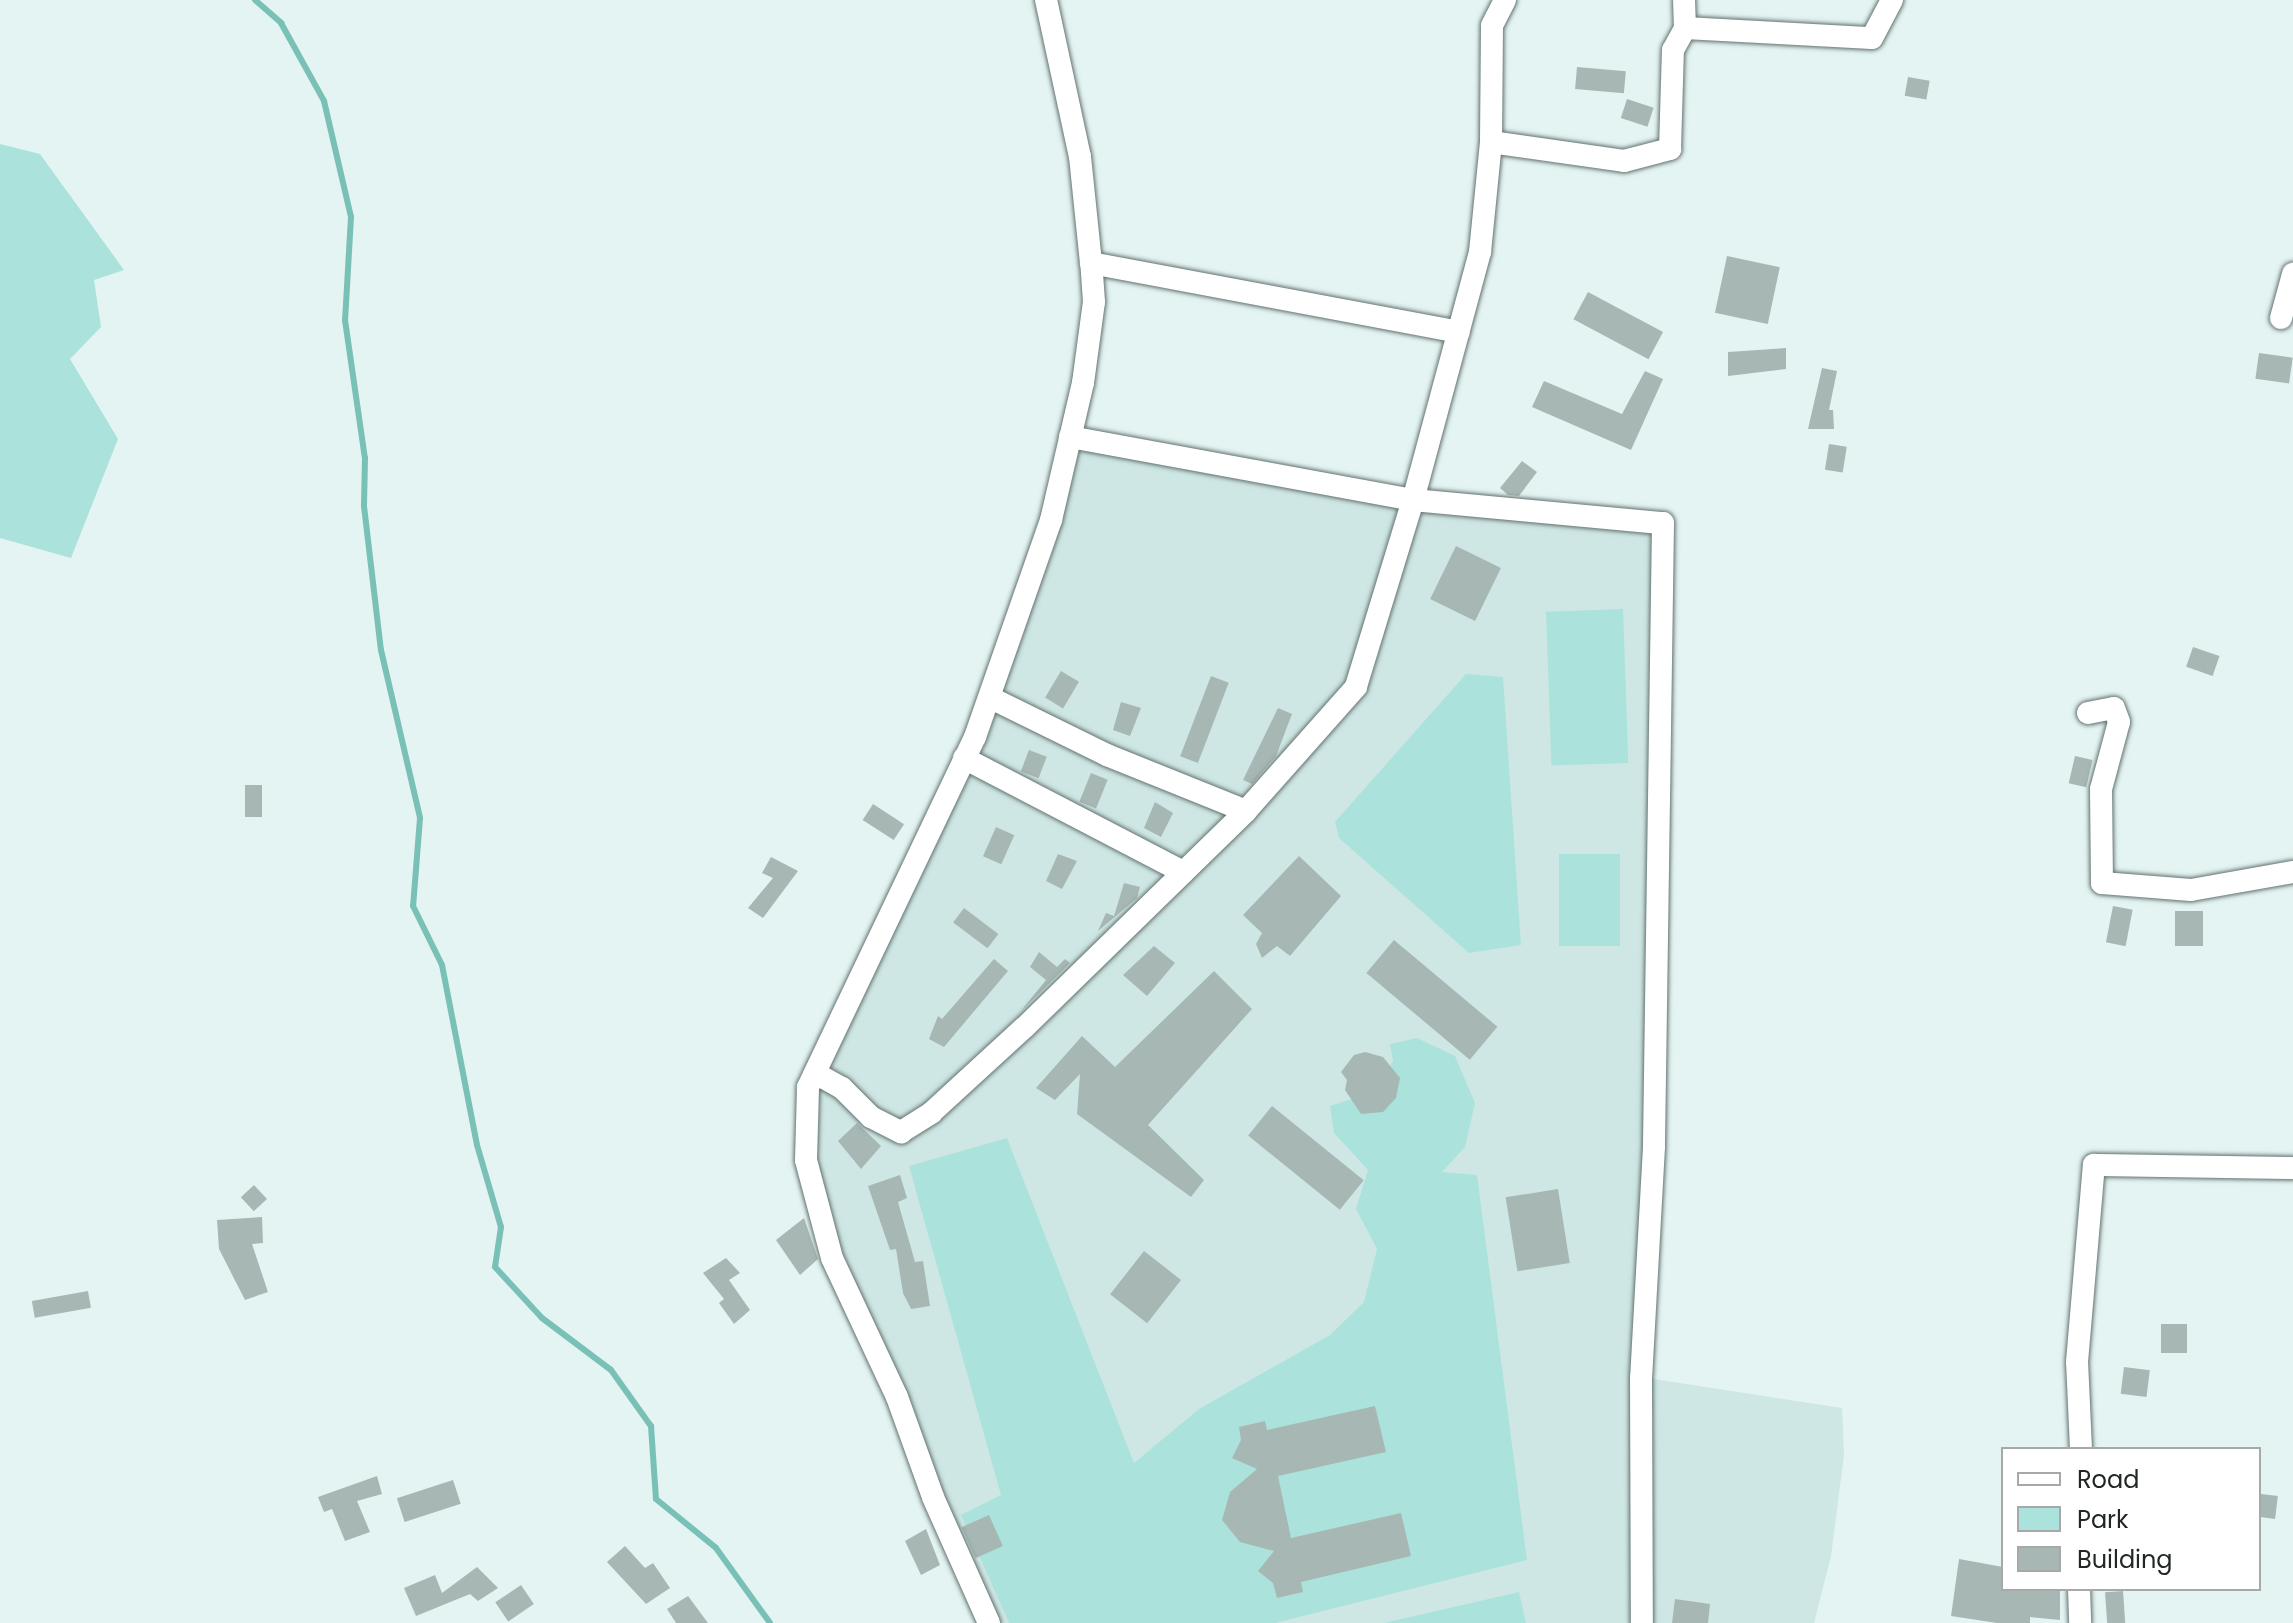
<!DOCTYPE html>
<html>
<head>
<meta charset="utf-8">
<style>
  body { margin:0 }
  #map { position:relative; width:2293px; height:1623px; overflow:hidden; background:#e3f4f2; font-family:Poppins,sans-serif }
  div>[style] { position:absolute }
  [style*='--x'] { left:calc(var(--x)*1px); top:calc(var(--y)*1px); width:calc(var(--w)*1px); rotate:calc(var(--a)*1deg) }
  .built>* { inset:0; background:#cee7e4 }
  .green>* { inset:0; background:#abe3dc; transform-origin:0 0 }
  .stream>* { height:6px; margin:-3px; padding:0 3px; transform-origin:3px; border-radius:3px; background:#79c0b7 }
  .building>* { inset:0; background:#a7b7b4; transform-origin:0 0 }
  .roads { filter:drop-shadow(0 0 2px #637270) drop-shadow(0 0 2px #637270) }
  .minor>* { height:22px; margin:-11px; padding:0 11px; transform-origin:11px; border-radius:11px; background:#fff }
  span { translate:-50% -50%; white-space:nowrap; text-align:center; line-height:1.15; -webkit-text-stroke:8px #fff; paint-order:stroke }
  .legend { position:absolute; left:2001px; top:1447px; width:260px; height:144px; box-sizing:border-box; background:#fff; border:2px solid #a6a9a8; margin:0; padding:10px 14px; list-style:none; font-size:24px; color:#212726 }
  .legend li { display:flex; align-items:center; gap:16px; height:40px }
  .legend b { width:40px; border:2px solid #a6a9a8 }
</style>
</head>
<body>
<div id="map">
  <div class="built">
    <div style="clip-path:polygon(1070px 437px,1263px 473px,1663px 523px,1641px 1377px,1842px 1408px,1844px 1455px,1831px 1556px,1814px 1623px,989px 1623px,832px 1258px,806px 1160px,815px 1073px,964px 758px)"></div>
  </div>
  <div class="green">
    <div style="clip-path:polygon(0 144px,40px 154px,124px 270px,94px 280px,101px 327px,70px 359px,118px 439px,71px 558px,0 538px)"></div>
    <div style="left:1623px;top:609px;width:154px;height:77px;rotate:88deg"></div>
    <div style="clip-path:polygon(1466px 674px,1503px 677px,1521px 945px,1469px 953px,1339px 838px,1335px 822px)"></div>
    <div style="left:1559px;top:854px;width:61px;height:92px"></div>
    <div style="clip-path:polygon(1417px 1038px,1455px 1056px,1475px 1103px,1465px 1147px,1442px 1172px,1477px 1175px,1527px 1560px,1275px 1623px,1009px 1623px,961px 1515px,1001px 1495px,909px 1166px,1007px 1138px,1134px 1463px,1199px 1409px,1330px 1335px,1364px 1302px,1377px 1249px,1356px 1209px,1368px 1170px,1334px 1133px,1330px 1106px,1373px 1092px,1393px 1061px,1390px 1044px)"></div>
    <div style="clip-path:polygon(1519px 1592px,1526px 1623px,1384px 1623px)"></div>
  </div>
  <div class="stream">
    <div style="--x:255;--y:0;--w:35;--a:41"></div>
    <div style="--x:281;--y:23;--w:89;--a:61.1"></div>
    <div style="--x:324;--y:101;--w:119;--a:76.9"></div>
    <div style="--x:351;--y:217;--w:103;--a:93.3"></div>
    <div style="--x:345;--y:320;--w:139;--a:81.8"></div>
    <div style="--x:365;--y:458;--w:48;--a:91.2"></div>
    <div style="--x:364;--y:506;--w:145;--a:83.3"></div>
    <div style="--x:381;--y:650;--w:172;--a:76.9"></div>
    <div style="--x:420;--y:818;--w:88;--a:94.5"></div>
    <div style="--x:413;--y:906;--w:66;--a:63.8"></div>
    <div style="--x:442;--y:965;--w:183;--a:79"></div>
    <div style="--x:477;--y:1145;--w:85;--a:73.7"></div>
    <div style="--x:501;--y:1227;--w:40;--a:98.5"></div>
    <div style="--x:495;--y:1267;--w:69;--a:47.3"></div>
    <div style="--x:542;--y:1318;--w:86;--a:37"></div>
    <div style="--x:611;--y:1370;--w:69;--a:54.5"></div>
    <div style="--x:651;--y:1426;--w:73;--a:86.1"></div>
    <div style="--x:656;--y:1499;--w:77;--a:39.2"></div>
    <div style="--x:716;--y:1548;--w:92;--a:54.2"></div>
  </div>
  <div class="building">
    <div style="left:1577px;top:67px;width:49px;height:22px;rotate:5deg"></div>
    <div style="left:1908px;top:77px;width:22px;height:19px;rotate:10deg"></div>
    <div style="left:1627px;top:99px;width:28px;height:20px;rotate:18deg"></div>
    <div style="left:1727px;top:256px;width:54px;height:58px;rotate:12deg"></div>
    <div style="left:1588px;top:292px;width:85px;height:31px;rotate:28deg"></div>
    <div style="clip-path:polygon(1786px 348px,1786px 369px,1728px 376px,1728px 352px)"></div>
    <div style="left:2259px;top:353px;width:34px;height:26px;rotate:8deg"></div>
    <div style="clip-path:polygon(1822px 368px,1837px 371px,1829px 410px,1833px 410px,1834px 429px,1808px 429px)"></div>
    <div style="clip-path:polygon(1645px 371px,1663px 379px,1631px 450px,1532px 407px,1544px 381px,1622px 414px)"></div>
    <div style="left:1829px;top:444px;width:18px;height:26px;rotate:9deg"></div>
    <div style="clip-path:polygon(1522px 461px,1537px 472px,1519px 496px,1508px 495px,1500px 488px)"></div>
    <div style="left:1456px;top:546px;width:50px;height:59px;rotate:26deg"></div>
    <div style="left:2193px;top:647px;width:28px;height:21px;rotate:19deg"></div>
    <div style="left:1061px;top:671px;width:21px;height:31px;rotate:31deg"></div>
    <div style="left:1211px;top:676px;width:19px;height:86px;rotate:21deg"></div>
    <div style="clip-path:polygon(1121px 702px,1141px 708px,1130px 736px,1113px 730px)"></div>
    <div style="clip-path:polygon(1278px 708px,1292px 714px,1276px 756px,1252px 784px,1243px 780px)"></div>
    <div style="left:1029px;top:750px;width:19px;height:23px;rotate:21deg"></div>
    <div style="left:2075px;top:756px;width:18px;height:28px;rotate:13deg"></div>
    <div style="left:1091px;top:773px;width:18px;height:31px;rotate:22deg"></div>
    <div style="left:245px;top:785px;width:17px;height:32px"></div>
    <div style="clip-path:polygon(1155px 802px,1173px 813px,1161px 837px,1144px 828px)"></div>
    <div style="left:873px;top:804px;width:37px;height:19px;rotate:33deg"></div>
    <div style="left:996px;top:827px;width:20px;height:32px;rotate:24deg"></div>
    <div style="clip-path:polygon(1058px 854px,1077px 861px,1062px 889px,1046px 881px)"></div>
    <div style="clip-path:polygon(1299px 856px,1341px 896px,1290px 956px,1277px 946px,1262px 958px,1256px 944px,1262px 933px,1243px 915px)"></div>
    <div style="clip-path:polygon(771px 857px,798px 871px,763px 918px,748px 908px,773px 878px,762px 873px)"></div>
    <div style="clip-path:polygon(1124px 883px,1140px 887px,1137px 898px,1098px 931px,1106px 913px,1114px 916px)"></div>
    <div style="left:2113px;top:906px;width:20px;height:37px;rotate:11deg"></div>
    <div style="left:964px;top:908px;width:43px;height:18px;rotate:37deg"></div>
    <div style="left:2175px;top:911px;width:28px;height:35px"></div>
    <div style="left:1394px;top:940px;width:135px;height:43px;rotate:40deg"></div>
    <div style="clip-path:polygon(1154px 946px,1175px 963px,1147px 996px,1123px 975px)"></div>
    <div style="clip-path:polygon(1039px 952px,1057px 967px,1065px 959px,1070px 963px,1021px 1011px,1046px 980px,1030px 967px)"></div>
    <div style="clip-path:polygon(994px 959px,1008px 971px,944px 1047px,929px 1039px,938px 1016px,942px 1019px)"></div>
    <div style="clip-path:polygon(1214px 971px,1252px 1009px,1148px 1125px,1204px 1180px,1191px 1197px,1077px 1114px,1080px 1074px,1055px 1100px,1036px 1088px,1082px 1036px,1115px 1067px)"></div>
    <div style="clip-path:polygon(1365px 1052px,1383px 1057px,1400px 1078px,1396px 1098px,1383px 1112px,1361px 1114px,1345px 1090px,1347px 1080px,1341px 1072px,1354px 1055px)"></div>
    <div style="left:1272px;top:1106px;width:118px;height:38px;rotate:39deg"></div>
    <div style="clip-path:polygon(857px 1123px,881px 1146px,861px 1169px,838px 1141px)"></div>
    <div style="clip-path:polygon(900px 1175px,907px 1198px,898px 1202px,915px 1262px,923px 1261px,930px 1306px,911px 1309px,903px 1293px,896px 1249px,890px 1250px,868px 1186px)"></div>
    <div style="left:254px;top:1185px;width:19px;height:18px;rotate:47deg"></div>
    <div style="left:1558px;top:1189px;width:75px;height:53px;rotate:81deg"></div>
    <div style="clip-path:polygon(262px 1217px,263px 1243px,252px 1244px,268px 1292px,245px 1300px,219px 1249px,217px 1220px)"></div>
    <div style="clip-path:polygon(804px 1218px,818px 1259px,800px 1275px,776px 1240px)"></div>
    <div style="left:1144px;top:1251px;width:47px;height:55px;rotate:38deg"></div>
    <div style="clip-path:polygon(726px 1258px,740px 1273px,729px 1280px,750px 1310px,734px 1324px,719px 1303px,724px 1299px,703px 1273px)"></div>
    <div style="left:88px;top:1291px;width:17px;height:57px;rotate:80deg"></div>
    <div style="left:2161px;top:1324px;width:26px;height:29px"></div>
    <div style="left:2124px;top:1367px;width:26px;height:27px;rotate:7deg"></div>
    <div style="clip-path:polygon(1375px 1406px,1386px 1452px,1278px 1476px,1291px 1538px,1401px 1513px,1411px 1556px,1301px 1582px,1303px 1592px,1277px 1598px,1273px 1583px,1258px 1571px,1274px 1551px,1240px 1542px,1222px 1520px,1230px 1492px,1257px 1469px,1232px 1458px,1241px 1440px,1239px 1427px,1265px 1421px,1267px 1430px)"></div>
    <div style="clip-path:polygon(377px 1476px,382px 1494px,357px 1501px,370px 1532px,345px 1541px,332px 1509px,324px 1512px,318px 1497px)"></div>
    <div style="left:453px;top:1480px;width:25px;height:59px;rotate:72deg"></div>
    <div style="left:2261px;top:1494px;width:17px;height:23px;rotate:7deg"></div>
    <div style="left:989px;top:1515px;width:34px;height:30px;rotate:66deg"></div>
    <div style="clip-path:polygon(926px 1529px,940px 1565px,921px 1575px,905px 1541px)"></div>
    <div style="clip-path:polygon(625px 1546px,645px 1568px,653px 1563px,670px 1588px,646px 1604px,607px 1562px)"></div>
    <div style="clip-path:polygon(1959px 1559px,2003px 1567px,2003px 1589px,2060px 1589px,2060px 1620px,2030px 1617px,2030px 1623px,1997px 1623px,1951px 1616px)"></div>
    <div style="clip-path:polygon(477px 1567px,498px 1588px,478px 1601px,470px 1594px,416px 1616px,404px 1588px,435px 1575px,442px 1593px)"></div>
    <div style="left:521px;top:1585px;width:23px;height:31px;rotate:56deg"></div>
    <div style="left:2123px;top:1591px;width:32px;height:18px;rotate:86deg"></div>
    <div style="clip-path:polygon(688px 1596px,708px 1623px,676px 1623px,667px 1609px)"></div>
    <div style="clip-path:polygon(1675px 1599px,1710px 1604px,1708px 1623px,1672px 1623px)"></div>
  </div>
  <div class="roads">
    <div class="minor">
      <div style="--x:1505;--y:0;--w:29;--a:117"></div>
      <div style="--x:1492;--y:26;--w:116;--a:90.5"></div>
      <div style="--x:1491;--y:142;--w:111;--a:95.7"></div>
      <div style="--x:1480;--y:252;--w:257;--a:105.1"></div>
      <div style="--x:1413;--y:500;--w:251;--a:5.3"></div>
      <div style="--x:1663;--y:523;--w:624;--a:90.83"></div>
      <div style="--x:1654;--y:1147;--w:231;--a:93.2"></div>
      <div style="--x:1641;--y:1378;--w:245;--a:89.8"></div>
      <div style="--x:1685;--y:28;--w:187;--a:3.1"></div>
      <div style="--x:1872;--y:38;--w:43;--a:-62.2"></div>
      <div style="--x:1491;--y:142;--w:134;--a:8.1"></div>
      <div style="--x:1624;--y:161;--w:48;--a:-14.6"></div>
      <div style="--x:1670;--y:149;--w:99;--a:-88.3"></div>
      <div style="--x:1673;--y:50;--w:25;--a:-61"></div>
      <div style="--x:1685;--y:28;--w:28;--a:-92"></div>
      <div style="--x:1091;--y:263;--w:374;--a:10.6"></div>
      <div style="--x:2281;--y:318;--w:46;--a:-74.7"></div>
      <div style="--x:1070;--y:437;--w:349;--a:10.4"></div>
      <div style="--x:1413;--y:500;--w:195;--a:107"></div>
      <div style="--x:1356;--y:687;--w:166;--a:131.6"></div>
      <div style="--x:2088;--y:713;--w:26;--a:-11"></div>
      <div style="--x:2114;--y:708;--w:15;--a:70"></div>
      <div style="--x:2119;--y:722;--w:69;--a:105"></div>
      <div style="--x:2101;--y:789;--w:94;--a:89.4"></div>
      <div style="--x:2102;--y:883;--w:89;--a:4.5"></div>
      <div style="--x:2191;--y:890;--w:104;--a:-10"></div>
      <div style="--x:964;--y:758;--w:247;--a:27.5"></div>
      <div style="--x:815;--y:1073;--w:31;--a:29"></div>
      <div style="--x:842;--y:1088;--w:41;--a:45"></div>
      <div style="--x:871;--y:1117;--w:34;--a:27"></div>
      <div style="--x:901;--y:1132;--w:36;--a:-32"></div>
      <div style="--x:931;--y:1113;--w:127;--a:-42.5"></div>
      <div style="--x:1025;--y:1027;--w:309;--a:-44.3"></div>
      <div style="--x:1246;--y:811;--w:150;--a:-158.1"></div>
      <div style="--x:1107;--y:755;--w:131;--a:-153.8"></div>
      <div style="--x:2081;--y:1449;--w:87;--a:-92.6"></div>
      <div style="--x:2077;--y:1362;--w:198;--a:-85.1"></div>
      <div style="--x:2094;--y:1165;--w:199;--a:0.9"></div>
      <div style="--x:2079;--y:1589;--w:34;--a:88"></div>
      <div style="--x:989;--y:1623;--w:138;--a:-114"></div>
      <div style="--x:933;--y:1497;--w:106;--a:-109.8"></div>
      <div style="--x:897;--y:1397;--w:153;--a:-115.1"></div>
      <div style="--x:832;--y:1258;--w:101;--a:-104.9"></div>
      <div style="--x:806;--y:1160;--w:73;--a:-88.4"></div>
      <div style="--x:808;--y:1087;--w:388;--a:-64.5"></div>
      <div style="--x:975;--y:737;--w:230;--a:-70.7"></div>
      <div style="--x:1051;--y:520;--w:141;--a:-76.9"></div>
      <div style="--x:1083;--y:383;--w:82;--a:-82.3"></div>
      <div style="--x:1094;--y:302;--w:39;--a:-94"></div>
      <div style="--x:1091;--y:263;--w:107;--a:-95.9"></div>
      <div style="--x:1080;--y:157;--w:161;--a:-102.2"></div>
    </div>
  </div>
  <ul class="legend">
  <li><b style="height:10px;background:#fff"></b>Road</li>
  <li><b style="height:22px;background:#abe3dc"></b>Park</li>
  <li><b style="height:22px;background:#a7b7b4"></b>Building</li>
  </ul>
</div>
</body>
</html>
